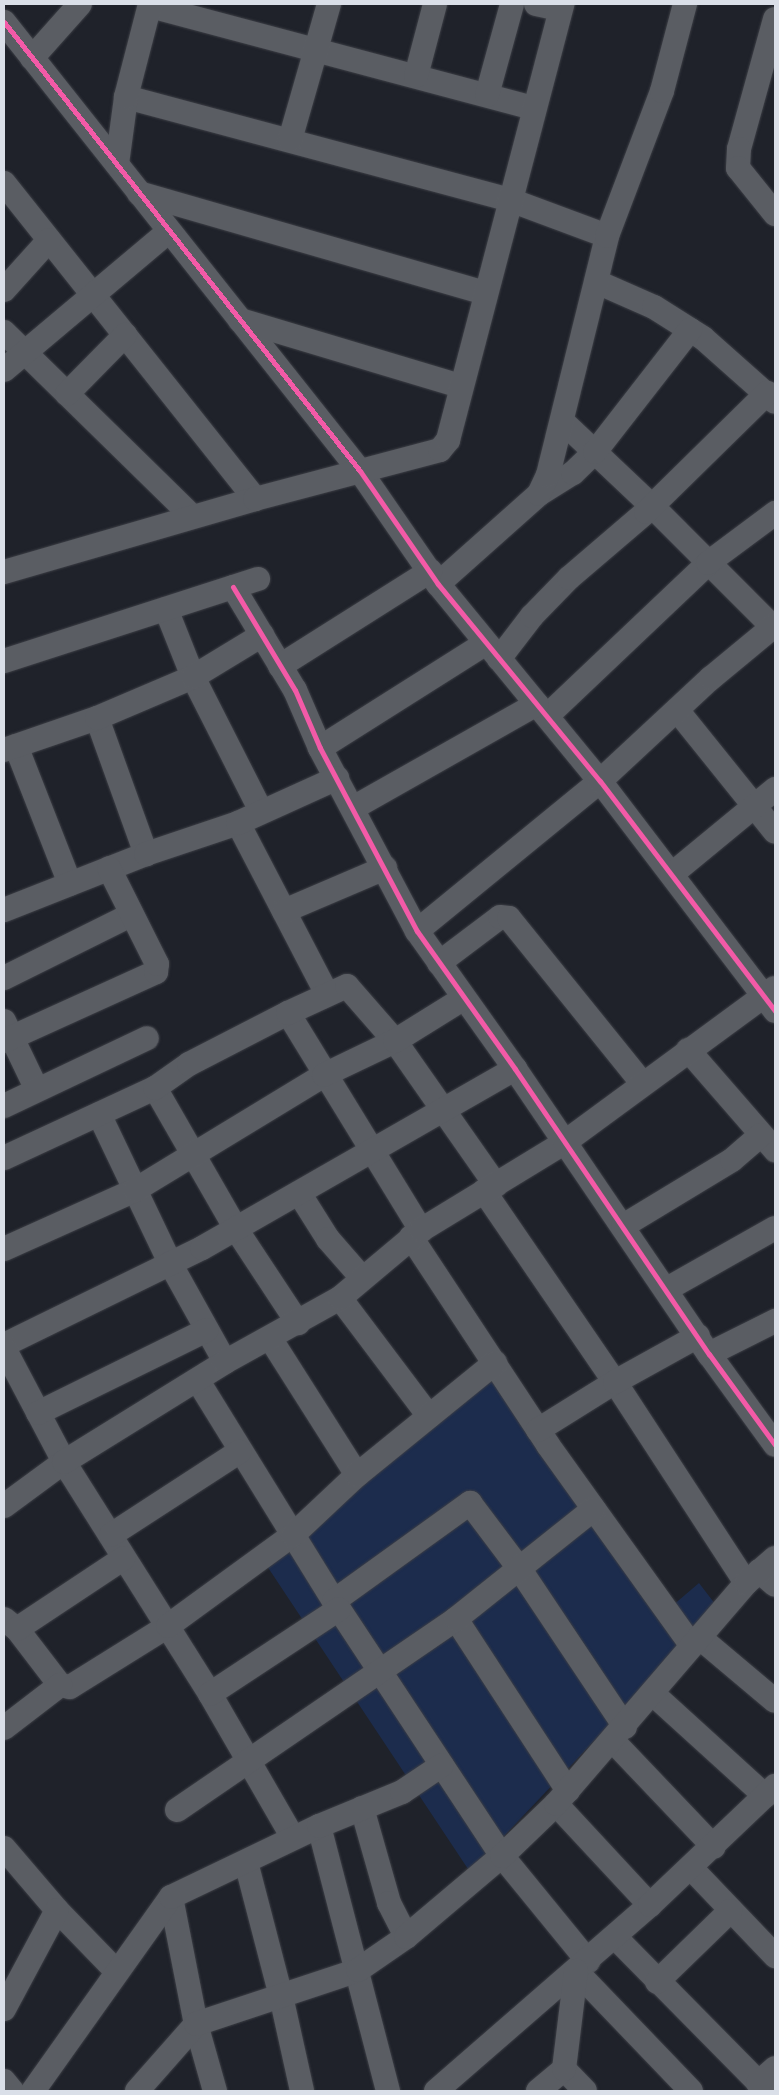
<!DOCTYPE html>
<html>
<head>
<meta charset="utf-8">
<style>
  body { margin:0 }
  #map { position:relative; width:779px; height:2095px; overflow:hidden; background:#1f222a; font-family:"PT Sans",sans-serif }
  div>[style] { position:absolute }
  [style*='--x'] { left:calc(var(--x)*1px); top:calc(var(--y)*1px); width:calc(var(--w)*1px); rotate:calc(var(--a)*1deg) }
  .green>* { inset:0; background:#1c2c4d }
  .roads { filter:drop-shadow(0 0 1px #3c3e45) drop-shadow(0 0 1px #3c3e45) }
  .minor>* { height:24px; margin:-12px; padding:0 12px; transform-origin:12px; border-radius:12px; background:#5a5d63 }
  .cycleway>* { height:5px; margin:-2.5px; padding:0 2.5px; transform-origin:2.5px; border-radius:2.5px; background:#f35aa7 }
  span { translate:-50% -50%; white-space:nowrap; text-align:center; line-height:1.15; -webkit-text-stroke:5px #1b212e; paint-order:stroke }
  .frame { position:absolute; inset:0; border:5px solid #dadfe8; pointer-events:none }
</style>
</head>
<body>
<div id="map">
  <div class="green">
    <div style="clip-path:polygon(494px 1364px,672px 1606px,699px 1583px,719px 1609px,470px 1872px,261px 1557px)"></div>
  </div>
  <div class="roads">
    <div class="minor">
      <div style="--x:536;--y:4;--w:25;--a:12"></div>
      <div style="--x:150;--y:6;--w:397;--a:14.9"></div>
      <div style="--x:775;--y:19;--w:135;--a:105.5"></div>
      <div style="--x:739;--y:149;--w:19;--a:93"></div>
      <div style="--x:738;--y:168;--w:59;--a:51.2"></div>
      <div style="--x:4;--y:22;--w:573;--a:51.59"></div>
      <div style="--x:360;--y:471;--w:137;--a:55.4"></div>
      <div style="--x:438;--y:584;--w:255;--a:50.6"></div>
      <div style="--x:600;--y:781;--w:289;--a:52.7"></div>
      <div style="--x:32;--y:58;--w:72;--a:-48.4"></div>
      <div style="--x:416;--y:76;--w:74;--a:-75.2"></div>
      <div style="--x:487;--y:95;--w:94;--a:-74.6"></div>
      <div style="--x:126;--y:97;--w:398;--a:15"></div>
      <div style="--x:510;--y:200;--w:103;--a:20.4"></div>
      <div style="--x:290;--y:140;--w:141;--a:-74"></div>
      <div style="--x:117;--y:164;--w:68;--a:-82.3"></div>
      <div style="--x:126;--y:97;--w:96;--a:-75.5"></div>
      <div style="--x:4;--y:183;--w:404;--a:51.5"></div>
      <div style="--x:139;--y:193;--w:360;--a:16.1"></div>
      <div style="--x:597;--y:282;--w:62;--a:23.7"></div>
      <div style="--x:654;--y:307;--w:58;--a:32.3"></div>
      <div style="--x:703;--y:338;--w:96;--a:41.6"></div>
      <div style="--x:4;--y:290;--w:67;--a:-48"></div>
      <div style="--x:240;--y:320;--w:230;--a:16.7"></div>
      <div style="--x:4;--y:332;--w:264;--a:44.4"></div>
      <div style="--x:4;--y:370;--w:216;--a:-40.1"></div>
      <div style="--x:67;--y:394;--w:83;--a:-45.5"></div>
      <div style="--x:562;--y:421;--w:124;--a:43.4"></div>
      <div style="--x:652;--y:506;--w:171;--a:45"></div>
      <div style="--x:539;--y:494;--w:40;--a:-32"></div>
      <div style="--x:573;--y:473;--w:30;--a:-44"></div>
      <div style="--x:595;--y:452;--w:155;--a:-52.1"></div>
      <div style="--x:4;--y:572;--w:261;--a:-16.2"></div>
      <div style="--x:255;--y:499;--w:191;--a:-14.8"></div>
      <div style="--x:440;--y:450;--w:13;--a:-51"></div>
      <div style="--x:448;--y:440;--w:451;--a:-75.3"></div>
      <div style="--x:438;--y:584;--w:135;--a:-41.7"></div>
      <div style="--x:539;--y:494;--w:21;--a:-65"></div>
      <div style="--x:548;--y:475;--w:246;--a:-76.1"></div>
      <div style="--x:607;--y:236;--w:155;--a:-69.2"></div>
      <div style="--x:662;--y:91;--w:90;--a:-75.2"></div>
      <div style="--x:233;--y:587;--w:120;--a:59"></div>
      <div style="--x:295;--y:690;--w:63;--a:66.7"></div>
      <div style="--x:320;--y:748;--w:207;--a:62.1"></div>
      <div style="--x:417;--y:931;--w:169;--a:54.6"></div>
      <div style="--x:515;--y:1069;--w:345;--a:55.8"></div>
      <div style="--x:709;--y:1354;--w:112;--a:54"></div>
      <div style="--x:166;--y:609;--w:73;--a:68.3"></div>
      <div style="--x:193;--y:677;--w:150;--a:63.1"></div>
      <div style="--x:499;--y:659;--w:54;--a:-52.5"></div>
      <div style="--x:532;--y:616;--w:53;--a:-45.8"></div>
      <div style="--x:569;--y:578;--w:101;--a:-40.6"></div>
      <div style="--x:646;--y:512;--w:170;--a:-44.5"></div>
      <div style="--x:4;--y:661;--w:267;--a:-17.9"></div>
      <div style="--x:280;--y:666;--w:178;--a:-32.3"></div>
      <div style="--x:677;--y:710;--w:156;--a:51.2"></div>
      <div style="--x:547;--y:716;--w:222;--a:-43.5"></div>
      <div style="--x:708;--y:563;--w:84;--a:-36.7"></div>
      <div style="--x:97;--y:718;--w:145;--a:70.2"></div>
      <div style="--x:16;--y:746;--w:148;--a:68.6"></div>
      <div style="--x:320;--y:748;--w:196;--a:-32.3"></div>
      <div style="--x:4;--y:750;--w:98;--a:-19"></div>
      <div style="--x:97;--y:718;--w:104;--a:-23.1"></div>
      <div style="--x:193;--y:677;--w:81;--a:-31.3"></div>
      <div style="--x:353;--y:808;--w:211;--a:-29.5"></div>
      <div style="--x:238;--y:823;--w:193;--a:62.5"></div>
      <div style="--x:672;--y:874;--w:134;--a:-39.5"></div>
      <div style="--x:4;--y:910;--w:153;--a:-21.5"></div>
      <div style="--x:146;--y:854;--w:97;--a:-18.6"></div>
      <div style="--x:238;--y:823;--w:109;--a:-24.4"></div>
      <div style="--x:284;--y:911;--w:110;--a:-23.1"></div>
      <div style="--x:417;--y:931;--w:237;--a:-39.3"></div>
      <div style="--x:600;--y:781;--w:151;--a:-42.9"></div>
      <div style="--x:711;--y:678;--w:83;--a:-39.6"></div>
      <div style="--x:439;--y:963;--w:76;--a:-37"></div>
      <div style="--x:500;--y:917;--w:9;--a:6"></div>
      <div style="--x:509;--y:918;--w:213;--a:51.1"></div>
      <div style="--x:4;--y:978;--w:142;--a:-26.4"></div>
      <div style="--x:288;--y:1013;--w:255;--a:58.5"></div>
      <div style="--x:4;--y:1021;--w:76;--a:64.4"></div>
      <div style="--x:4;--y:1041;--w:167;--a:-24.4"></div>
      <div style="--x:156;--y:972;--w:8;--a:-83"></div>
      <div style="--x:157;--y:964;--w:107;--a:-116.6"></div>
      <div style="--x:688;--y:1050;--w:133;--a:49"></div>
      <div style="--x:155;--y:1088;--w:163;--a:60.1"></div>
      <div style="--x:236;--y:1229;--w:113;--a:56.6"></div>
      <div style="--x:4;--y:1106;--w:158;--a:-25.4"></div>
      <div style="--x:99;--y:1114;--w:165;--a:64.5"></div>
      <div style="--x:170;--y:1263;--w:113;--a:60.9"></div>
      <div style="--x:4;--y:1158;--w:166;--a:-24.9"></div>
      <div style="--x:155;--y:1088;--w:42;--a:-35.2"></div>
      <div style="--x:189;--y:1064;--w:111;--a:-27.3"></div>
      <div style="--x:288;--y:1013;--w:65;--a:-24.6"></div>
      <div style="--x:347;--y:986;--w:73;--a:48.9"></div>
      <div style="--x:395;--y:1041;--w:176;--a:55"></div>
      <div style="--x:484;--y:1191;--w:232;--a:55.6"></div>
      <div style="--x:615;--y:1382;--w:240;--a:56.9"></div>
      <div style="--x:299;--y:1193;--w:54;--a:57.8"></div>
      <div style="--x:328;--y:1239;--w:52;--a:48.9"></div>
      <div style="--x:623;--y:1226;--w:127;--a:-31.2"></div>
      <div style="--x:732;--y:1160;--w:38;--a:-41"></div>
      <div style="--x:411;--y:1237;--w:249;--a:56.6"></div>
      <div style="--x:548;--y:1445;--w:247;--a:54.4"></div>
      <div style="--x:4;--y:1249;--w:144;--a:-24.2"></div>
      <div style="--x:135;--y:1190;--w:221;--a:-31.3"></div>
      <div style="--x:324;--y:1075;--w:79;--a:-25.6"></div>
      <div style="--x:395;--y:1041;--w:81;--a:-31.9"></div>
      <div style="--x:667;--y:1289;--w:124;--a:-29.5"></div>
      <div style="--x:340;--y:1298;--w:148;--a:53"></div>
      <div style="--x:270;--y:1338;--w:162;--a:57.6"></div>
      <div style="--x:4;--y:1345;--w:220;--a:-26.1"></div>
      <div style="--x:202;--y:1248;--w:361;--a:-29.8"></div>
      <div style="--x:4;--y:1348;--w:129;--a:62.2"></div>
      <div style="--x:64;--y:1462;--w:274;--a:57.8"></div>
      <div style="--x:210;--y:1694;--w:166;--a:60"></div>
      <div style="--x:709;--y:1354;--w:74;--a:-26.6"></div>
      <div style="--x:198;--y:1381;--w:268;--a:58.3"></div>
      <div style="--x:339;--y:1609;--w:296;--a:56.6"></div>
      <div style="--x:502;--y:1856;--w:136;--a:50.7"></div>
      <div style="--x:38;--y:1413;--w:188;--a:-26.2"></div>
      <div style="--x:538;--y:1430;--w:91;--a:-31.9"></div>
      <div style="--x:615;--y:1382;--w:95;--a:-29"></div>
      <div style="--x:4;--y:1506;--w:74;--a:-36.3"></div>
      <div style="--x:64;--y:1462;--w:190;--a:-31.8"></div>
      <div style="--x:225;--y:1362;--w:132;--a:-29.1"></div>
      <div style="--x:340;--y:1298;--w:106;--a:-40"></div>
      <div style="--x:421;--y:1230;--w:169;--a:-31.4"></div>
      <div style="--x:565;--y:1142;--w:260;--a:-36.3"></div>
      <div style="--x:111;--y:1535;--w:153;--a:-33"></div>
      <div style="--x:759;--y:1571;--w:21;--a:41"></div>
      <div style="--x:334;--y:1601;--w:168;--a:-35.8"></div>
      <div style="--x:470;--y:1503;--w:81;--a:53"></div>
      <div style="--x:519;--y:1568;--w:191;--a:56.3"></div>
      <div style="--x:4;--y:1619;--w:16;--a:38"></div>
      <div style="--x:17;--y:1629;--w:71;--a:52.5"></div>
      <div style="--x:60;--y:1685;--w:10;--a:11"></div>
      <div style="--x:70;--y:1687;--w:115;--a:-31.9"></div>
      <div style="--x:168;--y:1626;--w:155;--a:-36.1"></div>
      <div style="--x:293;--y:1535;--w:88;--a:-43.2"></div>
      <div style="--x:357;--y:1475;--w:178;--a:-39.1"></div>
      <div style="--x:456;--y:1619;--w:205;--a:56.9"></div>
      <div style="--x:17;--y:1629;--w:128;--a:-33.6"></div>
      <div style="--x:699;--y:1637;--w:99;--a:40.1"></div>
      <div style="--x:652;--y:1693;--w:153;--a:42.3"></div>
      <div style="--x:210;--y:1694;--w:154;--a:-33.4"></div>
      <div style="--x:4;--y:1728;--w:71;--a:-37.5"></div>
      <div style="--x:613;--y:1741;--w:146;--a:46.4"></div>
      <div style="--x:556;--y:1804;--w:138;--a:47.1"></div>
      <div style="--x:362;--y:1808;--w:99;--a:74.1"></div>
      <div style="--x:389;--y:1903;--w:38;--a:63"></div>
      <div style="--x:177;--y:1810;--w:338;--a:-34.4"></div>
      <div style="--x:456;--y:1619;--w:176;--a:-38.6"></div>
      <div style="--x:319;--y:1826;--w:274;--a:75.4"></div>
      <div style="--x:4;--y:1848;--w:82;--a:49.5"></div>
      <div style="--x:57;--y:1910;--w:86;--a:45.9"></div>
      <div style="--x:246;--y:1862;--w:138;--a:75.4"></div>
      <div style="--x:281;--y:1996;--w:97;--a:77.5"></div>
      <div style="--x:691;--y:1868;--w:122;--a:46.3"></div>
      <div style="--x:171;--y:1897;--w:129;--a:78.9"></div>
      <div style="--x:196;--y:2024;--w:70;--a:74.2"></div>
      <div style="--x:615;--y:1937;--w:216;--a:45.4"></div>
      <div style="--x:576;--y:1971;--w:166;--a:46.2"></div>
      <div style="--x:657;--y:1982;--w:102;--a:-44.2"></div>
      <div style="--x:4;--y:2009;--w:112;--a:-61.8"></div>
      <div style="--x:564;--y:2069;--w:30;--a:46"></div>
      <div style="--x:4;--y:2081;--w:13;--a:51"></div>
      <div style="--x:758;--y:2083;--w:23;--a:-41"></div>
      <div style="--x:33;--y:2091;--w:238;--a:-54.6"></div>
      <div style="--x:171;--y:1897;--w:164;--a:-25.6"></div>
      <div style="--x:319;--y:1826;--w:90;--a:-22.3"></div>
      <div style="--x:402;--y:1792;--w:48;--a:-34"></div>
      <div style="--x:137;--y:2091;--w:89;--a:-48.6"></div>
      <div style="--x:196;--y:2024;--w:171;--a:-18.4"></div>
      <div style="--x:358;--y:1970;--w:58;--a:-34.5"></div>
      <div style="--x:406;--y:1937;--w:126;--a:-40.2"></div>
      <div style="--x:502;--y:1856;--w:75;--a:-43.9"></div>
      <div style="--x:556;--y:1804;--w:291;--a:-49.3"></div>
      <div style="--x:746;--y:1583;--w:38;--a:-41"></div>
      <div style="--x:436;--y:2091;--w:284;--a:-41"></div>
      <div style="--x:650;--y:1905;--w:173;--a:-43.6"></div>
      <div style="--x:538;--y:2091;--w:34;--a:-40"></div>
      <div style="--x:564;--y:2069;--w:99;--a:-83"></div>
    </div>
  </div>
  <div class="cycleway">
    <div style="--x:4;--y:22;--w:573;--a:51.59"></div>
    <div style="--x:360;--y:471;--w:137;--a:55.4"></div>
    <div style="--x:438;--y:584;--w:255;--a:50.6"></div>
    <div style="--x:600;--y:781;--w:289;--a:52.7"></div>
    <div style="--x:233;--y:587;--w:120;--a:59"></div>
    <div style="--x:295;--y:690;--w:63;--a:66.7"></div>
    <div style="--x:320;--y:748;--w:207;--a:62.1"></div>
    <div style="--x:417;--y:931;--w:169;--a:54.6"></div>
    <div style="--x:515;--y:1069;--w:345;--a:55.8"></div>
    <div style="--x:709;--y:1354;--w:112;--a:54"></div>
  </div>
  <div class="frame"></div>
</div>
</body>
</html>
